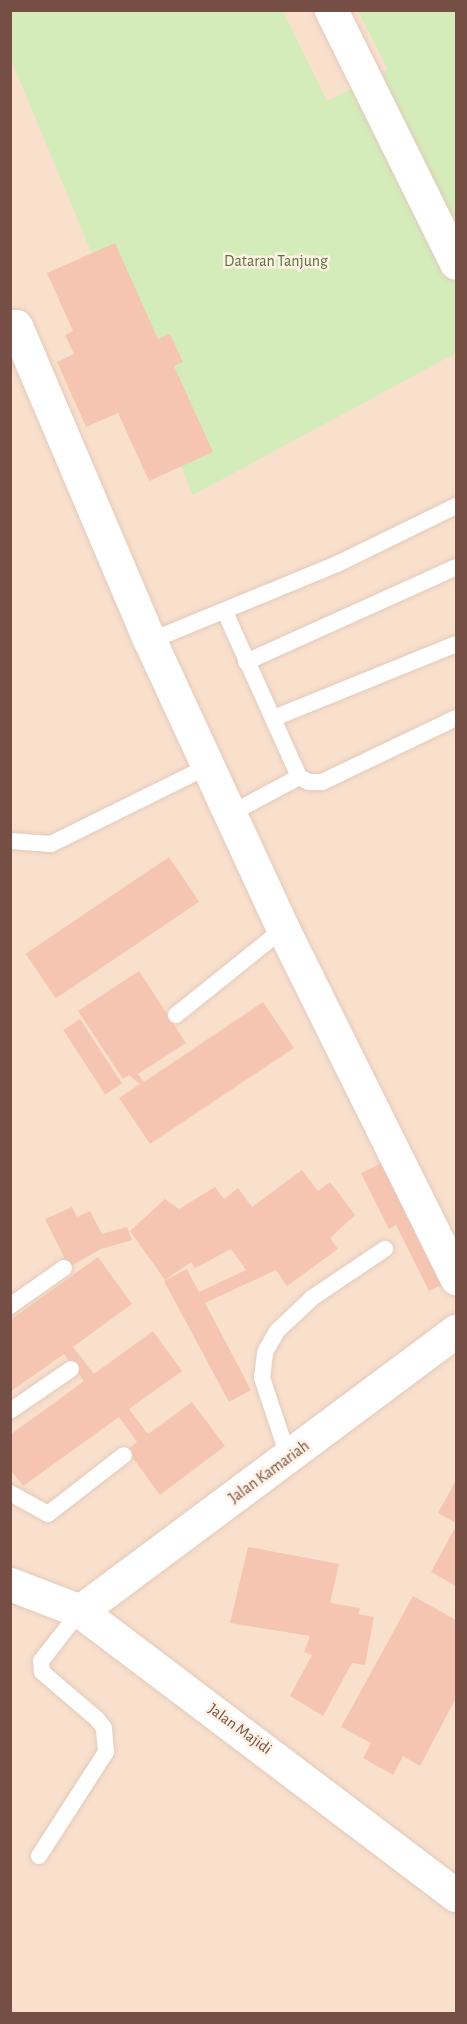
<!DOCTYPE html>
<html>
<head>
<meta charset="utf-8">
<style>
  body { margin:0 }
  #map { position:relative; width:467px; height:2024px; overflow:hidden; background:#feeddb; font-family:"Alegreya Sans",sans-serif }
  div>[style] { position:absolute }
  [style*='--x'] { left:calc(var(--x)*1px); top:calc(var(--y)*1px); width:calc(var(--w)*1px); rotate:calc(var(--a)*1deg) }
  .residential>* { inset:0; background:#f8e0cc; transform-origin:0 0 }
  .green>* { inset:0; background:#d4ecba }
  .building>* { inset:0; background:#f6c5b1; transform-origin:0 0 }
  .roads { filter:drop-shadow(0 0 2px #e4c9bb) drop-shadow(0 0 2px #e4c9bb) }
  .lane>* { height:16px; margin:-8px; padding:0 8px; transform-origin:8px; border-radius:8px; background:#fff }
  .street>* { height:33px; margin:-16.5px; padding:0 16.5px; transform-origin:16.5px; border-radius:16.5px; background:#fff }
  .secondary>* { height:33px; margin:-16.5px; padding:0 16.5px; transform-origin:16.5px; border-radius:16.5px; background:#fff }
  span { translate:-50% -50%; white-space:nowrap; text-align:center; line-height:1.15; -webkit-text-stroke:5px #fff1e4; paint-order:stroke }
  .park-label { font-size:16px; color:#527638 }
  .street-label { font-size:16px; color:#754f43 }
  .frame { position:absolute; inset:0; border:12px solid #754f43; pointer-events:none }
</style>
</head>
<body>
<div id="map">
  <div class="residential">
    <div style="left:11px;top:11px;width:445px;height:2002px"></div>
  </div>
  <div class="green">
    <div style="clip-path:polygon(10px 11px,283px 11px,327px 101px,388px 70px,358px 11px,456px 11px,456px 353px,193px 495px,11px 60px)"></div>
  </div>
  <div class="building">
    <div style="clip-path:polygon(115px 243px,158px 339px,170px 334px,183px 362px,174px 366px,213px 452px,149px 481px,118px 413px,86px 427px,57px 362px,74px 354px,65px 335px,73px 331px,47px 273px)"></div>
    <div style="left:169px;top:857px;width:54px;height:173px;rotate:56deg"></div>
    <div style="clip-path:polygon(139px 971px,186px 1043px,138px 1074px,144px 1082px,263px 1002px,294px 1048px,150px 1144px,119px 1098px,140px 1084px,129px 1075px,123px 1079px,78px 1011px)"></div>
    <div style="left:80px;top:1019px;width:77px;height:20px;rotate:57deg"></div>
    <div style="clip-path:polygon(392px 1158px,453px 1279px,429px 1291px,396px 1225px,389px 1229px,361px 1173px)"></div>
    <div style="clip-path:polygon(302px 1170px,318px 1191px,330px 1182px,355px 1215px,330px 1238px,338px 1249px,287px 1286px,276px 1270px,205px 1303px,251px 1390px,229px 1402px,164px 1281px,187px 1269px,199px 1292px,246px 1270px,231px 1249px,195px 1268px,191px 1262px,165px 1280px,130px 1231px,165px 1199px,179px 1209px,215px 1187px,224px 1199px,238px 1188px,252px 1207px)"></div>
    <div style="clip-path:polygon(72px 1207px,77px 1217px,90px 1211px,102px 1234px,127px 1227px,132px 1240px,101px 1249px,69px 1267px,45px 1219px)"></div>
    <div style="clip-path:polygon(98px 1257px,132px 1304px,73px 1347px,94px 1374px,153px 1331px,182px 1371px,129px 1409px,148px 1434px,192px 1402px,225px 1446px,160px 1495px,127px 1450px,137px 1442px,119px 1417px,23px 1486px,10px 1469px,10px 1435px,84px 1381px,64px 1354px,10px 1392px,10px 1320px)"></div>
    <div style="clip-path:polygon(456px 1480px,456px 1523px,438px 1513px)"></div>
    <div style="clip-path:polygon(456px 1526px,456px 1586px,431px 1572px)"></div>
    <div style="clip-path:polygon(248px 1547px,339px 1564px,330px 1603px,360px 1608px,358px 1614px,374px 1617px,365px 1665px,352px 1663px,323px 1716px,290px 1696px,312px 1655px,304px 1652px,310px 1636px,230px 1623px)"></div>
    <div style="clip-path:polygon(413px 1596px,456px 1620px,456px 1698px,420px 1766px,403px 1756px,393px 1775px,363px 1758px,371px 1743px,341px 1727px)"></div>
  </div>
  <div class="roads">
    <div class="lane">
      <div style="--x:225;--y:612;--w:181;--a:65.8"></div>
      <div style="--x:299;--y:777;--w:11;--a:27"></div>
      <div style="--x:309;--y:782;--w:13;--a:0"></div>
      <div style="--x:322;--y:782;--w:148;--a:-25.5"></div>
      <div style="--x:150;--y:641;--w:202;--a:-22.4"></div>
      <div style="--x:337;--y:564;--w:132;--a:-26"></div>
      <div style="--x:246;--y:662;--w:230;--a:-24.3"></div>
      <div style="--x:274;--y:718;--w:196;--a:-22.1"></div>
      <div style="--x:230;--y:814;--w:78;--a:-28.2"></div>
      <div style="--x:10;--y:841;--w:41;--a:4.2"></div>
      <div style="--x:51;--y:844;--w:174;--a:-26.3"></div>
      <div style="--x:176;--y:1015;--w:137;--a:-38.8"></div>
      <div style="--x:10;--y:1306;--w:66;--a:-35.1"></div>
      <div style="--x:10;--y:1411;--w:74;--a:-34.5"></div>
      <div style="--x:289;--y:1459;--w:85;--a:-108.4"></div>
      <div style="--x:262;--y:1378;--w:26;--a:-83"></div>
      <div style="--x:265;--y:1352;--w:24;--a:-60"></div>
      <div style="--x:277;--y:1331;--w:48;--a:-43.3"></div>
      <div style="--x:312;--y:1298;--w:88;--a:-33.9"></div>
      <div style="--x:10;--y:1493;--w:43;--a:28.9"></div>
      <div style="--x:48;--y:1514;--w:96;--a:-37.8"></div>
      <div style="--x:39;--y:1856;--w:124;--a:-57.2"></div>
      <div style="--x:106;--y:1752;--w:24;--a:-95"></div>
      <div style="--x:104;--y:1728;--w:11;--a:-128"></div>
      <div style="--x:97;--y:1719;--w:72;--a:-139.5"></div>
      <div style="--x:42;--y:1672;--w:11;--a:-95"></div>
      <div style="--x:41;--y:1661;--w:63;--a:-52"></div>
    </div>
    <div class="street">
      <div style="--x:331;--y:10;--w:282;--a:63.7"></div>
      <div style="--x:10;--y:327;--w:6;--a:-9"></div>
      <div style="--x:16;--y:326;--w:342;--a:67"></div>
      <div style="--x:150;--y:641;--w:317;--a:65.2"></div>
      <div style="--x:283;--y:929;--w:390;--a:63.6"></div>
    </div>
    <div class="secondary">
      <div style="--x:10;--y:1584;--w:75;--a:21.1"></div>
      <div style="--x:80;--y:1611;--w:471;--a:37.1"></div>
      <div style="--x:80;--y:1611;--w:469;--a:-36.7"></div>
    </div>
  </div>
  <div class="park-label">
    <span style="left:276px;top:261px">Dataran Tanjung</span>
  </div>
  <div class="street-label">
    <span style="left:269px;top:1472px;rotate:-36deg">Jalan Kamariah</span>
    <span style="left:240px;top:1729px;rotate:36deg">Jalan Majidi</span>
  </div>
  <div class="frame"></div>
</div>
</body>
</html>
